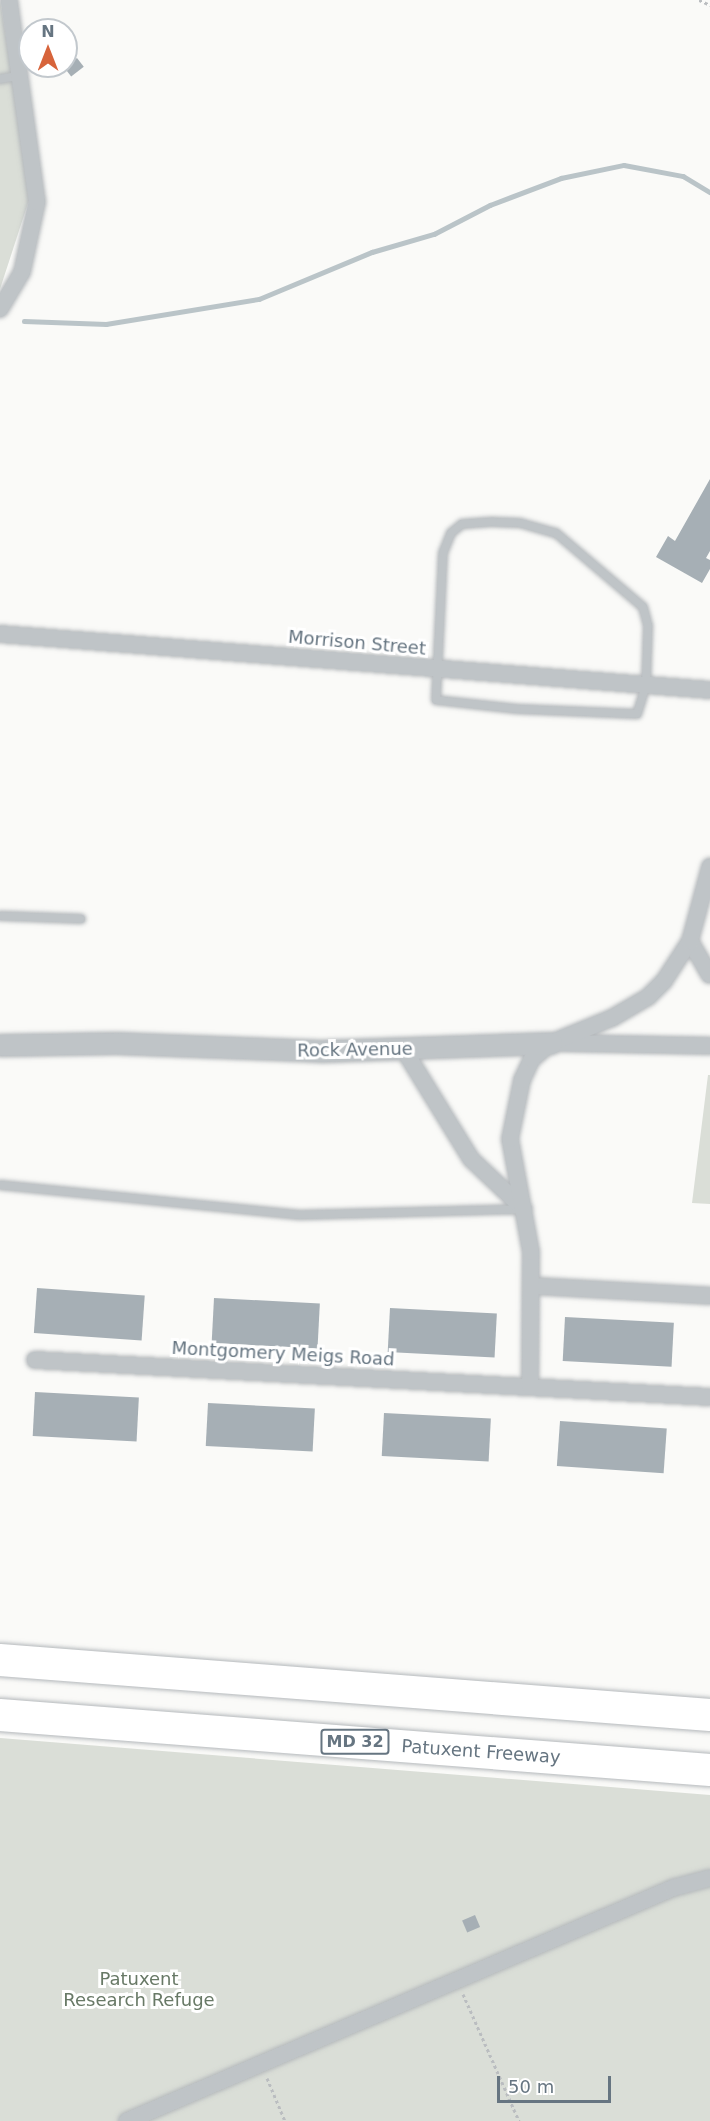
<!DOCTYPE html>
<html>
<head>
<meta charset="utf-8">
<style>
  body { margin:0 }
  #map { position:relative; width:710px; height:2121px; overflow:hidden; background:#fafaf8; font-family:"DejaVu Sans",sans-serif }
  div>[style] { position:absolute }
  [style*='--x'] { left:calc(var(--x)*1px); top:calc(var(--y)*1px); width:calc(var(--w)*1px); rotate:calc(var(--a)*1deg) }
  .green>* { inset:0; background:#daded7 }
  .stream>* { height:4.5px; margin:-2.25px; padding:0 2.25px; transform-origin:2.25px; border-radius:2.25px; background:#bac4c8 }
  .building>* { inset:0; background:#a6afb5; transform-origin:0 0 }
  .path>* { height:3px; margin-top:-1.5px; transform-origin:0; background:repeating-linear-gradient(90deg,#babdc0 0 3px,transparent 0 6px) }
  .roads { filter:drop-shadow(0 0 2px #b5b9bc) drop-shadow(0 0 2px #b5b9bc) }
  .service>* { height:8px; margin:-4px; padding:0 4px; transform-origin:4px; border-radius:4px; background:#bfc4c7 }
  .minor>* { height:16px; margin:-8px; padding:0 8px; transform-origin:8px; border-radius:8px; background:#bfc4c7 }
  .tertiary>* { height:21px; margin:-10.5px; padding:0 10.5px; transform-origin:10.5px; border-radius:10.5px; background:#bfc4c7 }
  .motorway>* { height:32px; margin:-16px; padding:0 16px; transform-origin:16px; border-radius:16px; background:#fff }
  span { translate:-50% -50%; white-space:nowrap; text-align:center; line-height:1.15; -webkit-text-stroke:6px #fff; paint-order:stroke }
  .shield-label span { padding:2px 4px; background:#fff; border:2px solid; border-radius:4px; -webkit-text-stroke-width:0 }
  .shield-label { font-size:16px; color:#667581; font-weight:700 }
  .street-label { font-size:18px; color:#667581 }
  .park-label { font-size:18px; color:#687966 }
  .north { position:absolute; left:18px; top:18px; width:60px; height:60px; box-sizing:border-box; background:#fff; border:2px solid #c2c8cd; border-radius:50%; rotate:0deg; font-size:16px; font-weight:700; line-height:24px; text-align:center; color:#667581 }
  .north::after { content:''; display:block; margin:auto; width:21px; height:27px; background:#d7643b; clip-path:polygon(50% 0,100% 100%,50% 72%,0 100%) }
  .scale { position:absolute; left:497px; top:2076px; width:114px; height:27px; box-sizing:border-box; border:3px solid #667581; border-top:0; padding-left:8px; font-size:18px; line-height:21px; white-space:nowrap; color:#667581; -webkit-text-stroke:4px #fff; paint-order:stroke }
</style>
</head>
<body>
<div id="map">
  <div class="green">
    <div style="clip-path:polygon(0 0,31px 194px,0 289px)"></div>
    <div style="clip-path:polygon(708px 1075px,710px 1075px,710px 1204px,692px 1203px)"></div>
    <div style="clip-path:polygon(0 1738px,710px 1795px,710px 2121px,0 2121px)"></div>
  </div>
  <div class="stream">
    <div style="--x:24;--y:321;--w:82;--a:2.1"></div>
    <div style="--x:106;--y:324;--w:155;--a:-9.3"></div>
    <div style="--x:259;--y:299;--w:122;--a:-22.6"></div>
    <div style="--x:372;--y:252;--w:65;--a:-16.2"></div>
    <div style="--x:434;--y:234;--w:63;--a:-27.4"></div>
    <div style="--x:490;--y:205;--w:76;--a:-20.8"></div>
    <div style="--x:561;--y:178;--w:64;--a:-11.7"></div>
    <div style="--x:624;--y:165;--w:60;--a:10.6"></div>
    <div style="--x:683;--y:176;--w:31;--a:31"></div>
  </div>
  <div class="building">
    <div style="left:77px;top:58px;width:11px;height:16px;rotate:52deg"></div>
    <div style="clip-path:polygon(710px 479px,710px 551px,706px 558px,710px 560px,710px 569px,702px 583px,656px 557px,668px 536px,675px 541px)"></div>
    <div style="left:37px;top:1288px;width:108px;height:45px;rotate:4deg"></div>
    <div style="left:214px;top:1298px;width:106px;height:45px;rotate:3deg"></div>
    <div style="left:390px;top:1308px;width:107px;height:44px;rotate:3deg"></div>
    <div style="left:565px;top:1317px;width:109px;height:44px;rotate:3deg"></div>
    <div style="left:35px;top:1392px;width:104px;height:44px;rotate:3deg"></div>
    <div style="left:208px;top:1403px;width:107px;height:43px;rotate:3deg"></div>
    <div style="left:384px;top:1413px;width:107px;height:43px;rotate:3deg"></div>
    <div style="left:560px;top:1421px;width:107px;height:45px;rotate:4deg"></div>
    <div style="left:475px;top:1915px;width:13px;height:14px;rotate:67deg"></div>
  </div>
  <div class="path">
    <div style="--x:699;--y:0;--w:12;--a:24"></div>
    <div style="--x:463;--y:1994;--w:139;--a:66.2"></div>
    <div style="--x:267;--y:2078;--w:47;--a:67.3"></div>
  </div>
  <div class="roads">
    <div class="service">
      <div style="--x:0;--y:79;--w:22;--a:-10"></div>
      <div style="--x:493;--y:522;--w:27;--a:2"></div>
      <div style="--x:520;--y:523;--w:37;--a:16"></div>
      <div style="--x:556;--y:533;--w:114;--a:40.4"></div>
      <div style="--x:643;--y:607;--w:20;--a:75"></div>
      <div style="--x:648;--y:626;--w:59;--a:91.9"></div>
      <div style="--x:646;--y:685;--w:30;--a:107"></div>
      <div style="--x:637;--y:714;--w:120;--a:-177.6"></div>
      <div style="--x:517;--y:709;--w:81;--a:-173.7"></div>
      <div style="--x:436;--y:700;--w:147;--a:-87.3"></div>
      <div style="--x:443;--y:553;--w:22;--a:-68"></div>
      <div style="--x:451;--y:533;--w:14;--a:-39"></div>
      <div style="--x:462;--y:524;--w:31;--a:-4"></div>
      <div style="--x:0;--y:916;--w:81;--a:2.1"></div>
      <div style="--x:0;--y:1185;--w:301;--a:5.7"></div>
      <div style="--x:300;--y:1215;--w:222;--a:-1.5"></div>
    </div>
    <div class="minor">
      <div style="--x:0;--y:309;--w:43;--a:-59.3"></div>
      <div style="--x:22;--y:272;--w:72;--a:-77.9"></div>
      <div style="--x:37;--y:202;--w:204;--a:-97.9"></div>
      <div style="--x:0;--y:634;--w:712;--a:4.51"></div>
      <div style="--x:690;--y:941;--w:39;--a:60"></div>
      <div style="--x:558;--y:1043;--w:152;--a:1.1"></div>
      <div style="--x:404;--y:1050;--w:128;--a:58.4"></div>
      <div style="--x:471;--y:1159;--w:73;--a:43.3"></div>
      <div style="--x:533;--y:1286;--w:177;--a:3.2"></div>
      <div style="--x:35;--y:1360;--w:676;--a:3.14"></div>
      <div style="--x:530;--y:1387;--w:135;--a:-89.6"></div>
      <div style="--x:531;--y:1252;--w:115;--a:-100.5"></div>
      <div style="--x:510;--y:1139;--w:60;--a:-78.5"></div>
      <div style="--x:522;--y:1080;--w:23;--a:-65"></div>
      <div style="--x:532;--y:1059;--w:25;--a:-40"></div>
      <div style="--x:551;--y:1043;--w:66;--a:-22.3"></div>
      <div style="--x:612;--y:1018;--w:42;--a:-30.3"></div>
      <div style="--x:648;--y:997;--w:23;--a:-45"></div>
      <div style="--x:664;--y:981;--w:48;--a:-57"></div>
      <div style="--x:690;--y:941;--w:77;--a:-74.9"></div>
      <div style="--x:127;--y:2121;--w:594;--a:-23.11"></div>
      <div style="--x:673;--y:1888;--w:38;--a:-15"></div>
    </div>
    <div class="tertiary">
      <div style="--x:0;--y:1045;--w:116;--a:-1"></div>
      <div style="--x:116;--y:1043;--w:205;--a:2.2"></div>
      <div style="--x:321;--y:1051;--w:230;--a:-2"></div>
    </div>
    <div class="motorway">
      <div style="--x:0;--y:1660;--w:712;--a:4.43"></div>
      <div style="--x:0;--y:1715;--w:712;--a:4.43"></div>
    </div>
  </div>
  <div class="shield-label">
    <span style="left:355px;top:1742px">MD 32</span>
  </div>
  <div class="street-label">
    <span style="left:357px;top:643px;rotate:5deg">Morrison Street</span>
    <span style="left:355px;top:1050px;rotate:-1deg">Rock Avenue</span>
    <span style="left:283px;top:1354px;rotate:3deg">Montgomery Meigs Road</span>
    <span style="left:481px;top:1752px;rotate:4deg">Patuxent Freeway</span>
  </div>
  <div class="park-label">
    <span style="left:139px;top:1990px">Patuxent<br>Research Refuge</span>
  </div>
  <div class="north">N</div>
  <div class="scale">50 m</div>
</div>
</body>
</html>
